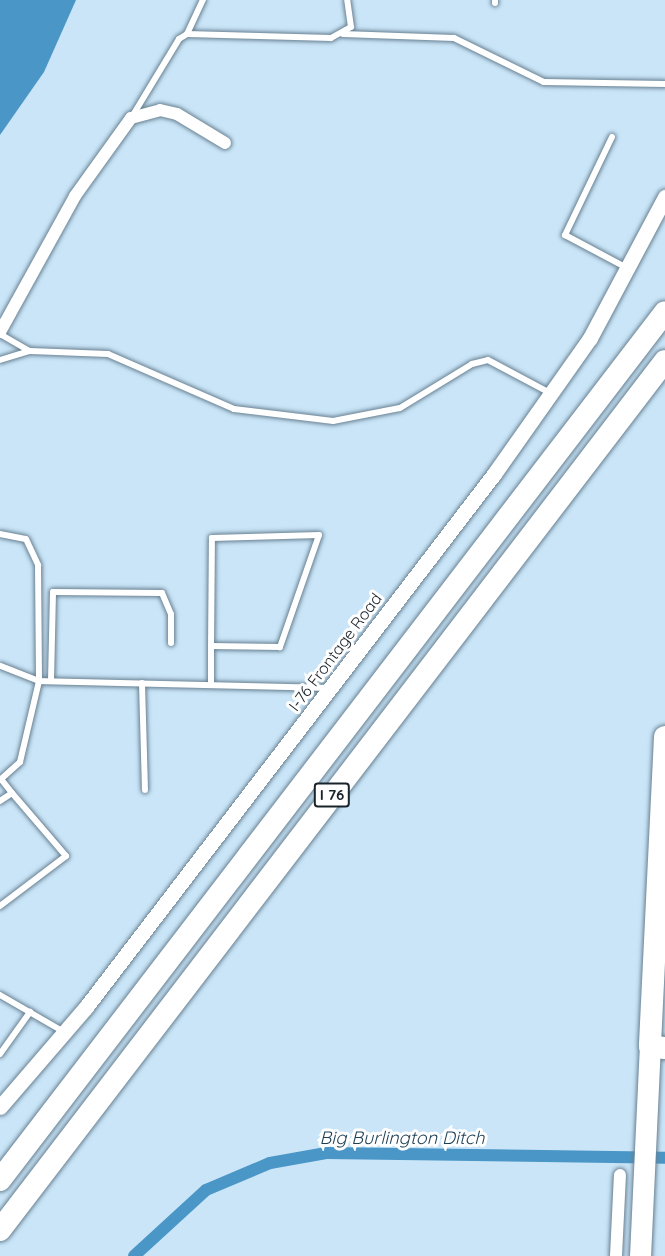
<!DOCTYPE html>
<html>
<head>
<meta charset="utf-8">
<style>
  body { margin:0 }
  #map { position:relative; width:665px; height:1256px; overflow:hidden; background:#cae5f8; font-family:Quicksand,sans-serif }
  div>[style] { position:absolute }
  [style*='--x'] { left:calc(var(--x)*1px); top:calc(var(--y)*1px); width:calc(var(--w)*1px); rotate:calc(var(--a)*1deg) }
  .water>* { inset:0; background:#4a96c6 }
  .canal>* { height:12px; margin:-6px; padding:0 6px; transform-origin:6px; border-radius:6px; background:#4a96c6 }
  .roads { filter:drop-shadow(0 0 2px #688192) drop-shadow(0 0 2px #688192) }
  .service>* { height:6px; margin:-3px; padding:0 3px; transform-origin:3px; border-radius:3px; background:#fff }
  .minor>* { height:12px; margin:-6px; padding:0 6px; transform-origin:6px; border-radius:6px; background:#fff }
  .tertiary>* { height:15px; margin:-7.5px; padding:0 7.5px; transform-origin:7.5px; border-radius:7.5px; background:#fff }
  .trunk>* { height:21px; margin:-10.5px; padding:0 10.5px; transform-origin:10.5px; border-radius:10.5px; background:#fff }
  .motorway>* { height:22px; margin:-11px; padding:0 11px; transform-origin:11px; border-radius:11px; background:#fff }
  span { translate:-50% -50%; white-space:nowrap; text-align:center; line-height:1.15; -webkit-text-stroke:6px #fff; paint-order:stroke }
  .shield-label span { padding:2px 4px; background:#fff; border:2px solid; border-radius:4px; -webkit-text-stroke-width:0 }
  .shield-label { font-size:15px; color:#19232a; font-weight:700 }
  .street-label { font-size:16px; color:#19232a }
  .water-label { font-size:18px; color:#1d3e53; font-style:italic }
</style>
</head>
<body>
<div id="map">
  <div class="water">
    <div style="clip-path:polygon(0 0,76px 0,44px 72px,0 135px)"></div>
  </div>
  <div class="canal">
    <div style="--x:134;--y:1256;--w:98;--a:-42.5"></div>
    <div style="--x:206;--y:1190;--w:69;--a:-22.9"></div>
    <div style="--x:270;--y:1163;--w:57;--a:-10.1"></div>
    <div style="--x:326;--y:1153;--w:339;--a:0.8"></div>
  </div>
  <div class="roads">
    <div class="service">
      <div style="--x:495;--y:3;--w:3;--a:-90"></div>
      <div style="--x:187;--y:34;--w:38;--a:-65"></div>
      <div style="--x:343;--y:34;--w:111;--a:2.1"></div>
      <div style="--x:454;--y:38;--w:100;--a:26.1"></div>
      <div style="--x:544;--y:82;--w:121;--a:0.9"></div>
      <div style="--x:133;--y:115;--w:89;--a:-58.8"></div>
      <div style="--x:179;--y:39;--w:9;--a:-32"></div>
      <div style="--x:187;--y:34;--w:144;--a:1.6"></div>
      <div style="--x:331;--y:38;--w:23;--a:-29"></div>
      <div style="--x:351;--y:27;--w:27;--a:-98"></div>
      <div style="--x:612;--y:137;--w:109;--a:115.6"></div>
      <div style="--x:565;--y:235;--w:70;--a:28"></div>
      <div style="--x:0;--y:334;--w:34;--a:30"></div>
      <div style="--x:0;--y:360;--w:31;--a:-17"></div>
      <div style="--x:30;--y:351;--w:78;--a:2.2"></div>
      <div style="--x:108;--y:354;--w:137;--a:23.6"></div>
      <div style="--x:234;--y:409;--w:100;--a:6.9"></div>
      <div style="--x:333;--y:421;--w:68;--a:-11"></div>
      <div style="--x:400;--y:408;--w:84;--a:-31.4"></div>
      <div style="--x:472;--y:364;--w:16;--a:-14"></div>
      <div style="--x:488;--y:360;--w:70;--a:28"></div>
      <div style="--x:0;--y:534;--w:26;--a:11"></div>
      <div style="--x:26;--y:539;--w:29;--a:65"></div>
      <div style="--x:38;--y:565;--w:116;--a:89.5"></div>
      <div style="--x:39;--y:681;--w:41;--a:-158.5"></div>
      <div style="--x:211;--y:646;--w:108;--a:-89.5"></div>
      <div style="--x:212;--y:538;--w:107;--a:-1.6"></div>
      <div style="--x:319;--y:535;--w:119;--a:109.2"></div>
      <div style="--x:280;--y:647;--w:69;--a:-179.2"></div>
      <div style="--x:211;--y:646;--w:39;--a:90"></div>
      <div style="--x:51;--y:681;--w:89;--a:-88.7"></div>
      <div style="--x:53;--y:592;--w:109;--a:0.5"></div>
      <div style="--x:162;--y:593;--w:23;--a:67"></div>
      <div style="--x:171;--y:614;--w:29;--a:90"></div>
      <div style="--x:142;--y:683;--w:107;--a:88.4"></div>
      <div style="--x:1;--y:779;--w:18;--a:52"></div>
      <div style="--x:0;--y:780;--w:27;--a:-42"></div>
      <div style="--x:20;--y:762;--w:83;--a:-76.8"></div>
      <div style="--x:39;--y:681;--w:288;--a:1.4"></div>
      <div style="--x:0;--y:801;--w:14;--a:-34"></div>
      <div style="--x:12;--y:793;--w:83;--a:49.4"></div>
      <div style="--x:66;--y:856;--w:83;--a:142.9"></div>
      <div style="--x:0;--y:995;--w:74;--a:30"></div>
      <div style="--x:0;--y:1054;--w:52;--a:-54.5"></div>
    </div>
    <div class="minor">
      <div style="--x:0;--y:332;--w:155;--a:-61.1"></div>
      <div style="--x:75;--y:196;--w:96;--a:-54.3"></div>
      <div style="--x:131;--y:118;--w:30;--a:-15"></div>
      <div style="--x:160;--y:110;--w:17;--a:13"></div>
      <div style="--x:177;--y:114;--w:56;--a:31.1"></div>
      <div style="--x:616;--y:1256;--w:81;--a:-87.2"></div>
    </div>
    <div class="tertiary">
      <div style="--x:0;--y:1107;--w:132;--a:-49.3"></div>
      <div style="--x:86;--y:1007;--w:671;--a:-52.57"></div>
      <div style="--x:494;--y:474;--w:166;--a:-54.8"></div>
      <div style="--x:590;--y:338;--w:160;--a:-62"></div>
    </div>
    <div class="trunk">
      <div style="--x:640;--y:1256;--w:210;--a:-87.3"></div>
    </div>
    <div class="motorway">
      <div style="--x:665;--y:737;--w:309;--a:92.8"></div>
      <div style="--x:650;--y:1046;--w:15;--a:8"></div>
      <div style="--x:0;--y:1180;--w:1093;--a:-52.54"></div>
      <div style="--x:0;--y:1230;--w:1094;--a:-52.58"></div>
    </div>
  </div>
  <div class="shield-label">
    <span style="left:332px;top:795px">I 76</span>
  </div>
  <div class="street-label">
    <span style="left:335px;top:652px;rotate:-53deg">I-76 Frontage Road</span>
  </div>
  <div class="water-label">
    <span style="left:402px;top:1138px">Big Burlington Ditch</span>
  </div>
</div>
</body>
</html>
